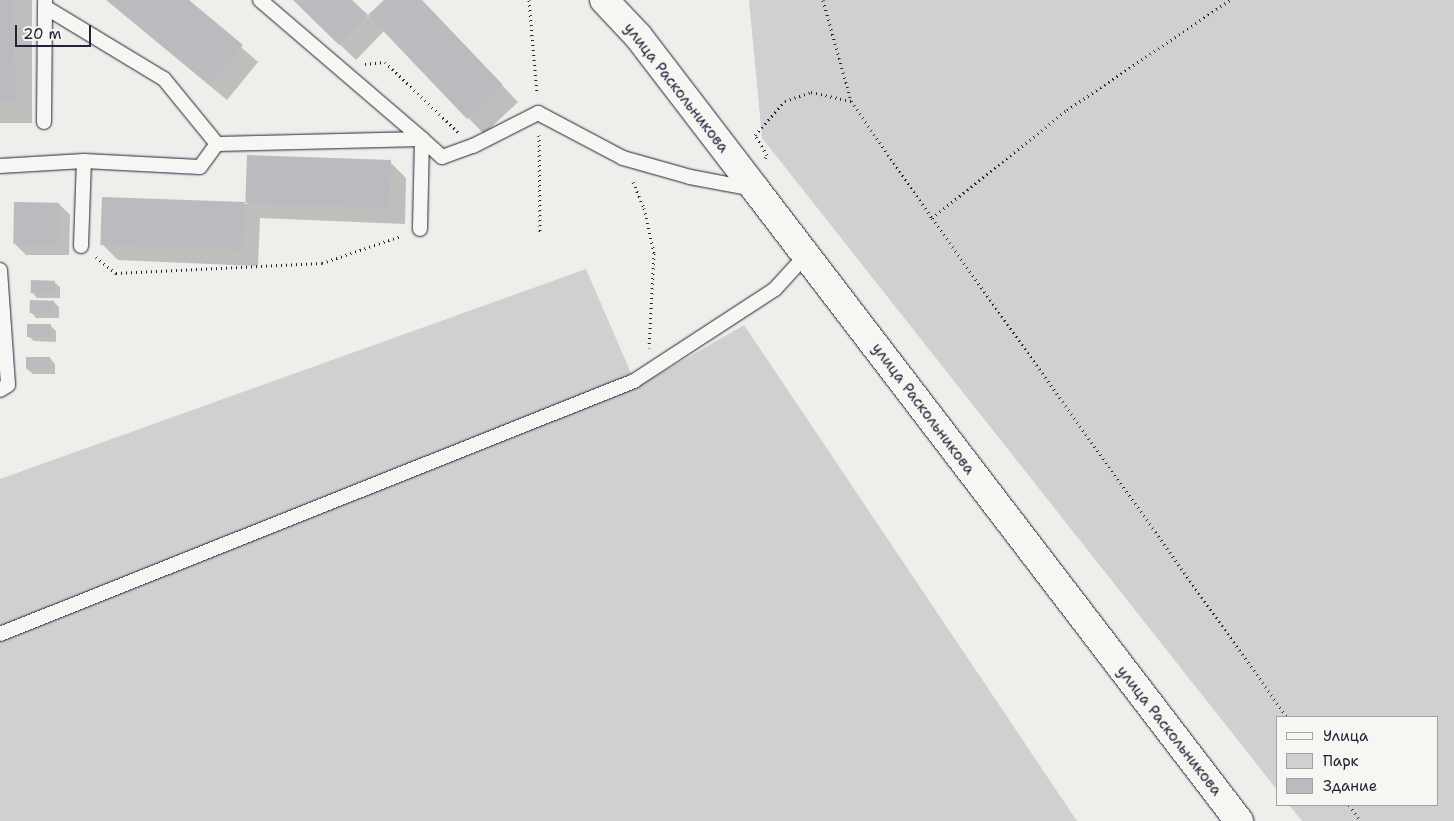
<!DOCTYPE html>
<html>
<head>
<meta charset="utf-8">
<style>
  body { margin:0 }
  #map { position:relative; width:1454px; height:821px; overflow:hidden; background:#eeeeeb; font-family:"Shantell Sans",sans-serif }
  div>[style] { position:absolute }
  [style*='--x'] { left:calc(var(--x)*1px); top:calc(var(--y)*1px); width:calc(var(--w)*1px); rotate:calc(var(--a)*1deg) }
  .green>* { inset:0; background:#d0d0d1 }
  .shadow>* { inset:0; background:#0003; transform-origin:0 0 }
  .building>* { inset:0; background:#bbbbbf; transform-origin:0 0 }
  .path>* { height:3px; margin-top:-1.5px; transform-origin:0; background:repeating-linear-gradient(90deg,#22223b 0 1px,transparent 0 5px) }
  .roads { filter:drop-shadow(0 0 1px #22223b) drop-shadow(0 0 1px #22223b) }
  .service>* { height:14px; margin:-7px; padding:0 7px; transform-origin:7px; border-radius:7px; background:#f6f6f2 }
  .secondary>* { height:28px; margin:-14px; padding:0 14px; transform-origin:14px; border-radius:14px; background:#f6f6f2 }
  span { translate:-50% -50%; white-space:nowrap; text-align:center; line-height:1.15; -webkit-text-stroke:4px #f6f6f2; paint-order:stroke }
  .street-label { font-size:15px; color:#22223b }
  .legend { position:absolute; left:1276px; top:716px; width:162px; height:90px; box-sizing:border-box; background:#f6f6f2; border:1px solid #a1a1a9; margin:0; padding:6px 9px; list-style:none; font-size:15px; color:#22223b }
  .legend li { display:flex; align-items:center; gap:10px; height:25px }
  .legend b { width:25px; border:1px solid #a1a1a9 }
  .scale { position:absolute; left:15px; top:25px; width:76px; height:22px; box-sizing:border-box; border:2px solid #22223b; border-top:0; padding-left:6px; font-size:15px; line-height:18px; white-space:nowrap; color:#22223b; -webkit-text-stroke:4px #f6f6f2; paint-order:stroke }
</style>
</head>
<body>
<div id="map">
  <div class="green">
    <div style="clip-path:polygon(749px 0,1454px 0,1454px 821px,1302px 821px,1289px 805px,1438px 805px,1438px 717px,1278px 717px,1278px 791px,762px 138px)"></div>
    <div style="clip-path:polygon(586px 269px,637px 387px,744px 325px,1077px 821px,0 821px,0 479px)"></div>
  </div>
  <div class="shadow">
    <div style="left:0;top:0;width:32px;height:123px"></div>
    <div style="clip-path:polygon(106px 0,187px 0,258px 62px,227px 100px)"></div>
    <div style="clip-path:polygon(294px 0,351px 0,368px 17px,386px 0,421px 0,518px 102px,484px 134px,384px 31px,356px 60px)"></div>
    <div style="clip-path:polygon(390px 162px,406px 178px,405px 224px,260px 218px,258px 266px,118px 260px,102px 244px,104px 198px,248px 204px,246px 202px)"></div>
    <div style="clip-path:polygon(59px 204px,70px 215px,69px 255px,26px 255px,15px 244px)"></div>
    <div style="clip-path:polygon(54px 282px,60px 287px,60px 298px,37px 298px,32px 292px)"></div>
    <div style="clip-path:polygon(54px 302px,59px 307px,59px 318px,36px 318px,31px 312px)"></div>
    <div style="clip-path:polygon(51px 326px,56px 331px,56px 342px,34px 341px,28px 336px)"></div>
    <div style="clip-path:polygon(50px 358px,55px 364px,55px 374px,33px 374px,27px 369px)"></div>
  </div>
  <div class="building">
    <div style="clip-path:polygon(0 0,12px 0,16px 102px,0 102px)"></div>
    <div style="clip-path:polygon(107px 0,189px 0,243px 45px,210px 85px)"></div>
    <div style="clip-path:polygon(293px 0,352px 0,368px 15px,339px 45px)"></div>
    <div style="clip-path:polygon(384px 0,422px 0,503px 85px,467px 119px,368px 15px)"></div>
    <div style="left:247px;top:155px;width:144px;height:48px;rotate:2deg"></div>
    <div style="left:102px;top:197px;width:143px;height:48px;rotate:2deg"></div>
    <div style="left:14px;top:202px;width:45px;height:42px;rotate:1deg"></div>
    <div style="left:31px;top:280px;width:24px;height:13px;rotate:2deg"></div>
    <div style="left:30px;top:300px;width:24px;height:13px;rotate:2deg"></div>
    <div style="left:27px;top:324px;width:24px;height:13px"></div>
    <div style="left:26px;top:357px;width:24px;height:12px"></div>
  </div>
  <div class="path">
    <div style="--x:529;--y:0;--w:94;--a:85.1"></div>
    <div style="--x:823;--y:0;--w:105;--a:74.5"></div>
    <div style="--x:365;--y:64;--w:20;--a:-6"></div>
    <div style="--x:385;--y:62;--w:101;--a:43.8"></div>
    <div style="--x:539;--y:135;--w:97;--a:89.4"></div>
    <div style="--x:765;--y:158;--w:4;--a:-56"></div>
    <div style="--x:767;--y:155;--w:23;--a:-121"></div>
    <div style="--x:755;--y:135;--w:45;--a:-48.6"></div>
    <div style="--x:785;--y:101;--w:28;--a:-19"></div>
    <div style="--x:811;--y:92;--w:41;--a:12.7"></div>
    <div style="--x:851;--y:101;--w:142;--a:55.3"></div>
    <div style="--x:932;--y:218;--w:173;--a:-38.7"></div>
    <div style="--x:1067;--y:110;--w:197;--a:-34"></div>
    <div style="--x:633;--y:182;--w:28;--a:67"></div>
    <div style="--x:644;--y:208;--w:46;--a:77.5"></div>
    <div style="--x:654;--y:253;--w:95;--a:93"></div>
    <div style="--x:932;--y:218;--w:612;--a:54.57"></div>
    <div style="--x:96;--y:257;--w:26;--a:39"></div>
    <div style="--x:116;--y:273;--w:206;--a:-2.8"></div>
    <div style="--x:322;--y:263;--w:83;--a:-18.9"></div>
    <div style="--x:1349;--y:805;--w:19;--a:55"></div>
  </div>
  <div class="roads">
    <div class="service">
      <div style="--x:260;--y:0;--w:213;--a:40.6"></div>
      <div style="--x:422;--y:139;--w:90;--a:91.3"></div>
      <div style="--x:45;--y:7;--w:139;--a:31.2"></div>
      <div style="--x:164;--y:79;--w:84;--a:50.8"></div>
      <div style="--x:44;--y:122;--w:121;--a:-89.5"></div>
      <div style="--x:0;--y:166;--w:84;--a:-3.4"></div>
      <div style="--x:84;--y:161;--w:116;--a:3"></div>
      <div style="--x:200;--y:167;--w:29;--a:-54"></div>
      <div style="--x:217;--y:144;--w:205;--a:-1.4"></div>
      <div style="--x:422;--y:139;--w:27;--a:42"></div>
      <div style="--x:442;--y:157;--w:33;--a:-20"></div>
      <div style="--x:473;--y:146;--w:73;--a:-26.9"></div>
      <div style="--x:538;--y:113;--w:96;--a:27.9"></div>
      <div style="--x:623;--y:158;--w:70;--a:15.8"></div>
      <div style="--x:690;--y:177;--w:64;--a:10.8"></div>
      <div style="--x:81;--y:246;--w:85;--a:-88"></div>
      <div style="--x:0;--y:270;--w:115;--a:86"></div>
      <div style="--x:8;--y:385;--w:9;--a:148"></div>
      <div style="--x:0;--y:634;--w:683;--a:-21.75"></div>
      <div style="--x:634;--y:381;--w:168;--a:-33.1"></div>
      <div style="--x:775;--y:289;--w:46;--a:-47.6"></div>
    </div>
    <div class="secondary">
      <div style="--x:604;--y:0;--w:50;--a:46.6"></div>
      <div style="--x:638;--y:36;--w:194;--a:52.5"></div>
      <div style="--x:756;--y:190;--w:795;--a:52.57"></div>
    </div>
  </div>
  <div class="street-label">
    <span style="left:676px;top:88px;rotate:52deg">улица Раскольникова</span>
    <span style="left:923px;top:409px;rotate:53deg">улица Раскольникова</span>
    <span style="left:1169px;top:731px;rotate:52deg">улица Раскольникова</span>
  </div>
  <ul class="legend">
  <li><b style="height:6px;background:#f6f6f2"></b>Улица</li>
  <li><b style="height:14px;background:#d0d0d1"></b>Парк</li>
  <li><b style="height:14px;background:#bbbbbf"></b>Здание</li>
  </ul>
  <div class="scale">20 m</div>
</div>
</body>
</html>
